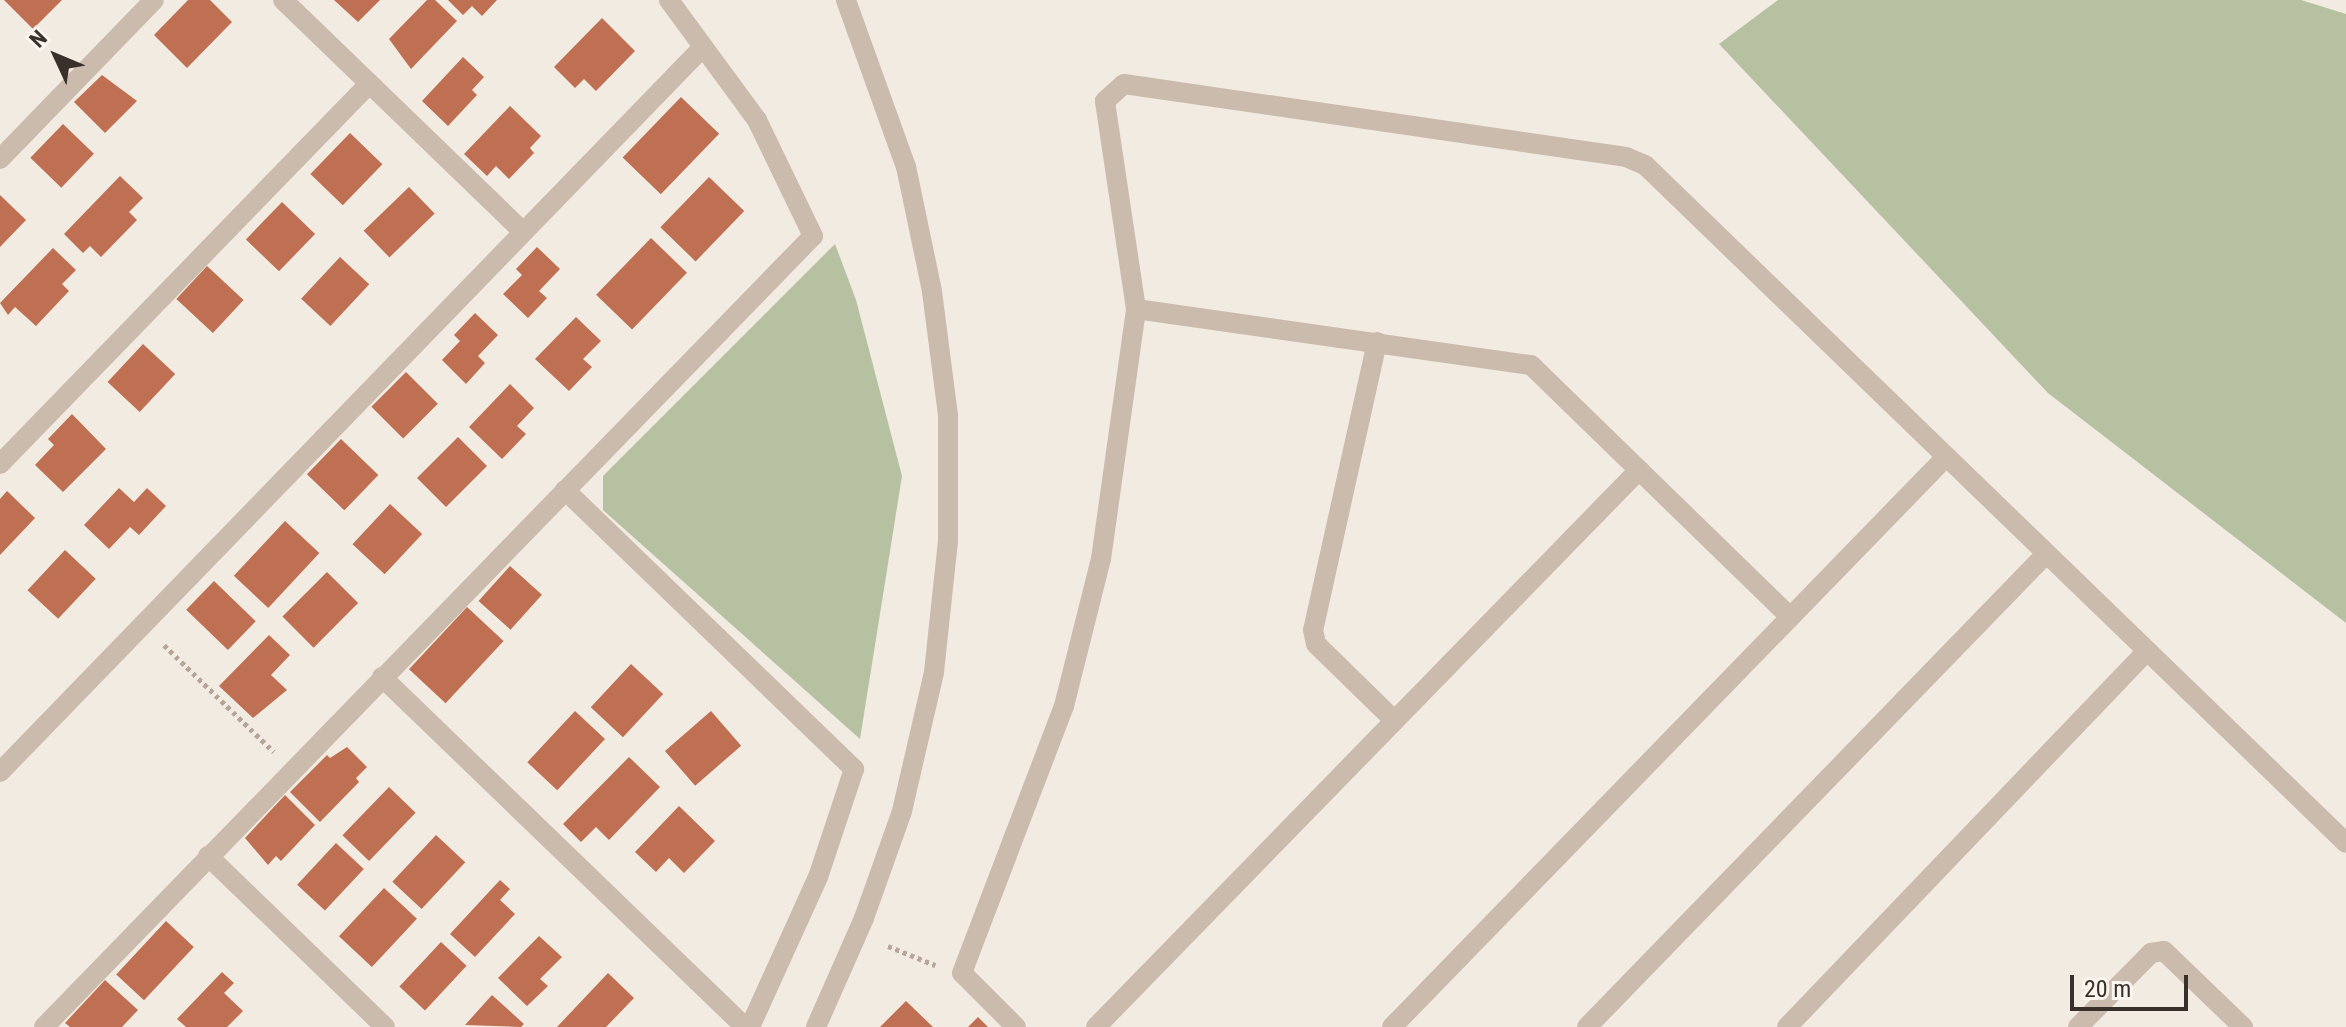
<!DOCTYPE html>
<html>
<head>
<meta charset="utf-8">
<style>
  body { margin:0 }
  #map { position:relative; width:2346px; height:1027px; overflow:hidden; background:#f2ebe1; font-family:"Roboto Condensed",sans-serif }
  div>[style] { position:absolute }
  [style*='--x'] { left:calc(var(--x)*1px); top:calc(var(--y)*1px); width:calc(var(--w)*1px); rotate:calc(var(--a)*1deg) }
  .green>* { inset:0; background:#b6c1a2 }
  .building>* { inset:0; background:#bf7052; transform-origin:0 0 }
  .path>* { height:5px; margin-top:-2.5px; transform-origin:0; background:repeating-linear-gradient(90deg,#b6a598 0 4px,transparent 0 8px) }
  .minor>* { height:20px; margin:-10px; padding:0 10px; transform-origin:10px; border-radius:10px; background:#cabbad }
  .tertiary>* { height:20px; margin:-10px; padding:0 10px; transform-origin:10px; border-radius:10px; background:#cabbad }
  span { translate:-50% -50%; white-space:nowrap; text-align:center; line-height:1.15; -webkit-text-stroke:8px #faf5ee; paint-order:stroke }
  .north { position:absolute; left:16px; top:16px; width:80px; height:80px; -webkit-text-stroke:6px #faf5ee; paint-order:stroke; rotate:314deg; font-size:22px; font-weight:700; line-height:32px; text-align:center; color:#39302b }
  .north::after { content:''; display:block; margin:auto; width:28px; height:36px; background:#39302b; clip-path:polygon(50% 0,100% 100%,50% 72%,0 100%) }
  .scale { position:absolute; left:2070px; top:975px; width:118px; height:36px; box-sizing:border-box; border:4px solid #39302b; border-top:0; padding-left:10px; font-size:24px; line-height:28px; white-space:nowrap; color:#39302b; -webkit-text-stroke:6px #faf5ee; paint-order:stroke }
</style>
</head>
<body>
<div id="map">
  <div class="green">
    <div style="clip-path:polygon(1778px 0,2301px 0,2346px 14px,2346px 623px,2048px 393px,1719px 44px)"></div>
    <div style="clip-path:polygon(835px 244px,856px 300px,902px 476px,860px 739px,603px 510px,603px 476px)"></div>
  </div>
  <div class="building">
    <div style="clip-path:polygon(4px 0,62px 0,33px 29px)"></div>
    <div style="clip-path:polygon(188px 0,210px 0,232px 22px,187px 68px,154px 35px)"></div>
    <div style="clip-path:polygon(334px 0,380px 0,358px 22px)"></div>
    <div style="clip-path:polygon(427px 0,435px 0,457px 21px,411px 69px,389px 39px)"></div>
    <div style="clip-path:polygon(448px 0,497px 0,482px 16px,472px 6px,463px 15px)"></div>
    <div style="clip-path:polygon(602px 18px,635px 51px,596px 91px,584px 79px,575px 88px,554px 67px)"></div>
    <div style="clip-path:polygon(463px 57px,484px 77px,472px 90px,477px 95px,448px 126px,422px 101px)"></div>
    <div style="clip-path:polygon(102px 75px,137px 101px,105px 133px,74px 102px)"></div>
    <div style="left:681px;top:97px;width:53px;height:84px;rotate:44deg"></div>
    <div style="clip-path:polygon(510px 106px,541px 136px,530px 148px,534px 153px,509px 179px,496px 166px,487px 176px,464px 154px)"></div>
    <div style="left:63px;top:124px;width:43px;height:47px;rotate:44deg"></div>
    <div style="left:350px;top:133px;width:45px;height:57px;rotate:44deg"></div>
    <div style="clip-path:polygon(120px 176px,143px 198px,129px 212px,137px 220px,101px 257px,90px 246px,83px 253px,64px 234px)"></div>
    <div style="left:709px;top:177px;width:49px;height:70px;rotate:44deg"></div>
    <div style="left:409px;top:187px;width:37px;height:63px;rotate:46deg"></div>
    <div style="clip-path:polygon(0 195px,26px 220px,0 247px)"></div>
    <div style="left:282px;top:202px;width:46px;height:52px;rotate:44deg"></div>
    <div style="left:651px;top:238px;width:50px;height:79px;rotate:44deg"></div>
    <div style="clip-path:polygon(537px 247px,560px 269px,539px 291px,547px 298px,528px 318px,503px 294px,522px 275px,516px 269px)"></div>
    <div style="clip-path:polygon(53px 248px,76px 270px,62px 284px,69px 291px,36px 326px,15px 307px,8px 315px,0 303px)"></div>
    <div style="left:340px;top:257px;width:40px;height:57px;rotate:43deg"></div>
    <div style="left:207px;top:266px;width:50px;height:45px;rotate:43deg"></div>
    <div style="clip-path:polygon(475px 313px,498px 335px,478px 356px,485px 363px,466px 384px,442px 360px,460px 341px,454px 335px)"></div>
    <div style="clip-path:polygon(576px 317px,601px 341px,583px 359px,592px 367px,569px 391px,535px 359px)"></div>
    <div style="left:143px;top:344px;width:44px;height:52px;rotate:43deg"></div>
    <div style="left:406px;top:372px;width:45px;height:49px;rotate:45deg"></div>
    <div style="clip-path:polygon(510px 384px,534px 408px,517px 426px,526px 434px,502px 459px,469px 427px)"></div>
    <div style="clip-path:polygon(72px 414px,106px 449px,63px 492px,35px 465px,54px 445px,48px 439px)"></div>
    <div style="left:458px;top:437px;width:41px;height:58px;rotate:45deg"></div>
    <div style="left:341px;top:439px;width:52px;height:49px;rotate:44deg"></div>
    <div style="clip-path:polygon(119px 488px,134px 502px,147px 488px,166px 506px,139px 535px,130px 527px,109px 549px,84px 525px)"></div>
    <div style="clip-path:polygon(7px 491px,35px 518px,0 555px,0 499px)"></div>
    <div style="left:390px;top:504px;width:44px;height:55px;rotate:43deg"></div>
    <div style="left:285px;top:521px;width:47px;height:75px;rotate:43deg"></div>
    <div style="left:65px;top:550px;width:42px;height:55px;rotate:43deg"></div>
    <div style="left:510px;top:566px;width:43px;height:47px;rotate:42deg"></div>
    <div style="left:327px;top:572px;width:44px;height:63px;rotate:45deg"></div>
    <div style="left:214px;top:581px;width:58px;height:40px;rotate:44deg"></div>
    <div style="left:467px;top:607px;width:50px;height:85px;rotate:43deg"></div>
    <div style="clip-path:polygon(269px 635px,290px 655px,271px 675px,287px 690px,253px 718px,219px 686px)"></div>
    <div style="left:631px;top:664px;width:44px;height:59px;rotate:43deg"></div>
    <div style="left:575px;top:711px;width:41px;height:70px;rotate:43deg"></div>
    <div style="left:711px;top:711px;width:46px;height:61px;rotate:49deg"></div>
    <div style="clip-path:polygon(347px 747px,367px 767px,356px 778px,359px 782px,320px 822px,290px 792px,327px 755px,330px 758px)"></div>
    <div style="clip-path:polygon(629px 757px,660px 787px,609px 840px,596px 827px,581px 842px,563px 824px)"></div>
    <div style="left:389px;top:787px;width:37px;height:67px;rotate:44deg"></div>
    <div style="clip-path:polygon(285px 795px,315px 825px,281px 861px,276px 856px,268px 865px,245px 838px)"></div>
    <div style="clip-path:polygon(679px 806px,715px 841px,684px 873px,669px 858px,656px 872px,635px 852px)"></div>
    <div style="left:436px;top:835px;width:40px;height:64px;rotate:43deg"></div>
    <div style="left:336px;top:843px;width:38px;height:57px;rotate:43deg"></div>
    <div style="clip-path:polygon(500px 880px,510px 889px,500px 900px,515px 914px,475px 957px,450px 934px)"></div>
    <div style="left:384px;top:888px;width:45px;height:66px;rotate:43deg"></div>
    <div style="left:166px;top:921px;width:38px;height:73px;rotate:43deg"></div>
    <div style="clip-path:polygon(539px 936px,562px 957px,540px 979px,548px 986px,527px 1006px,498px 978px)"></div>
    <div style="left:441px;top:942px;width:35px;height:61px;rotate:43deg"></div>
    <div style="clip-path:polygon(222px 972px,234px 983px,224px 993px,243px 1011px,227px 1027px,186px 1027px,177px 1019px)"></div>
    <div style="clip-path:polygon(608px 973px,634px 998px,606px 1027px,557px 1027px)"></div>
    <div style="clip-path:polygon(105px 980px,138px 1010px,122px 1027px,70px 1027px,65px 1023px)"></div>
    <div style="clip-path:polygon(492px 995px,524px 1024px,521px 1027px,465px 1025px)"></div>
    <div style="clip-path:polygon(906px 1001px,933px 1027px,880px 1027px)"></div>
    <div style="clip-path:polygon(978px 1017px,988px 1027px,968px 1027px)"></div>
  </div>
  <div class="path">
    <div style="--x:164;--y:645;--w:153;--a:44.2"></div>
    <div style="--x:888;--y:946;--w:51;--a:22"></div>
  </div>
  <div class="minor">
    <div style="--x:283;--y:0;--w:334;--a:44"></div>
    <div style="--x:0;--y:159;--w:221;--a:-45.9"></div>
    <div style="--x:1136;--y:309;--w:399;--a:8.1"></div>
    <div style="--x:1531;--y:365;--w:360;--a:44.2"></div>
    <div style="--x:1377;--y:342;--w:295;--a:102.5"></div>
    <div style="--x:1313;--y:630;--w:14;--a:78"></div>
    <div style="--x:1316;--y:644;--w:110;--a:44.3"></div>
    <div style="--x:0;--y:464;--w:530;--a:-45.84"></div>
    <div style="--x:565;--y:490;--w:402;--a:44"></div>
    <div style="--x:854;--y:769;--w:114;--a:108.4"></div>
    <div style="--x:818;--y:877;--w:165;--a:114.4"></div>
    <div style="--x:382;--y:677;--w:504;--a:43.96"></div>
    <div style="--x:0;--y:772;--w:1008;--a:-45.88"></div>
    <div style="--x:208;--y:856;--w:246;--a:44"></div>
    <div style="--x:44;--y:1027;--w:1103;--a:-45.81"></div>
    <div style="--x:813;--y:236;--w:129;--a:-115.8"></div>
    <div style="--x:757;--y:120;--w:149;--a:-126.3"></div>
    <div style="--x:1016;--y:1027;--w:76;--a:-135"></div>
    <div style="--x:962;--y:973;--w:286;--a:-69.1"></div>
    <div style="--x:1064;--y:706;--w:152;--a:-75.9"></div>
    <div style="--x:1101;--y:559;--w:252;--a:-82"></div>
    <div style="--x:1136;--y:309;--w:210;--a:-98.5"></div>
    <div style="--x:1105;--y:101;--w:25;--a:-42"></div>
    <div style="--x:1124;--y:84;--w:507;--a:8.27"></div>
    <div style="--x:1626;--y:157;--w:21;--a:23"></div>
    <div style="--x:1645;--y:165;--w:975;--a:44.04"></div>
    <div style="--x:1096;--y:1027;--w:778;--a:-45.73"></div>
    <div style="--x:1392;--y:1027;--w:795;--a:-45.82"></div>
    <div style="--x:1587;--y:1027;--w:658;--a:-45.86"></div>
    <div style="--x:1787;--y:1027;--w:519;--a:-46.25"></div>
    <div style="--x:2078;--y:1027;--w:104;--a:-45.4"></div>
    <div style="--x:2151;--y:953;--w:13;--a:-9"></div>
    <div style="--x:2164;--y:951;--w:110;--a:43.9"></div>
  </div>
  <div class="tertiary">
    <div style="--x:816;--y:1027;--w:119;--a:-66.2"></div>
    <div style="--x:864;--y:918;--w:114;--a:-70.4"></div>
    <div style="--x:902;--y:811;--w:143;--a:-77"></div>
    <div style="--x:934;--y:672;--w:132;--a:-83.9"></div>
    <div style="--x:948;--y:541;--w:126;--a:-90"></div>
    <div style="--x:948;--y:415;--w:125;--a:-97.4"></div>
    <div style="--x:932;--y:291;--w:127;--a:-101.8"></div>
    <div style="--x:906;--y:167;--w:177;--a:-109.8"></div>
  </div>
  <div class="north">N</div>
  <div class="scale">20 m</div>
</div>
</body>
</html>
